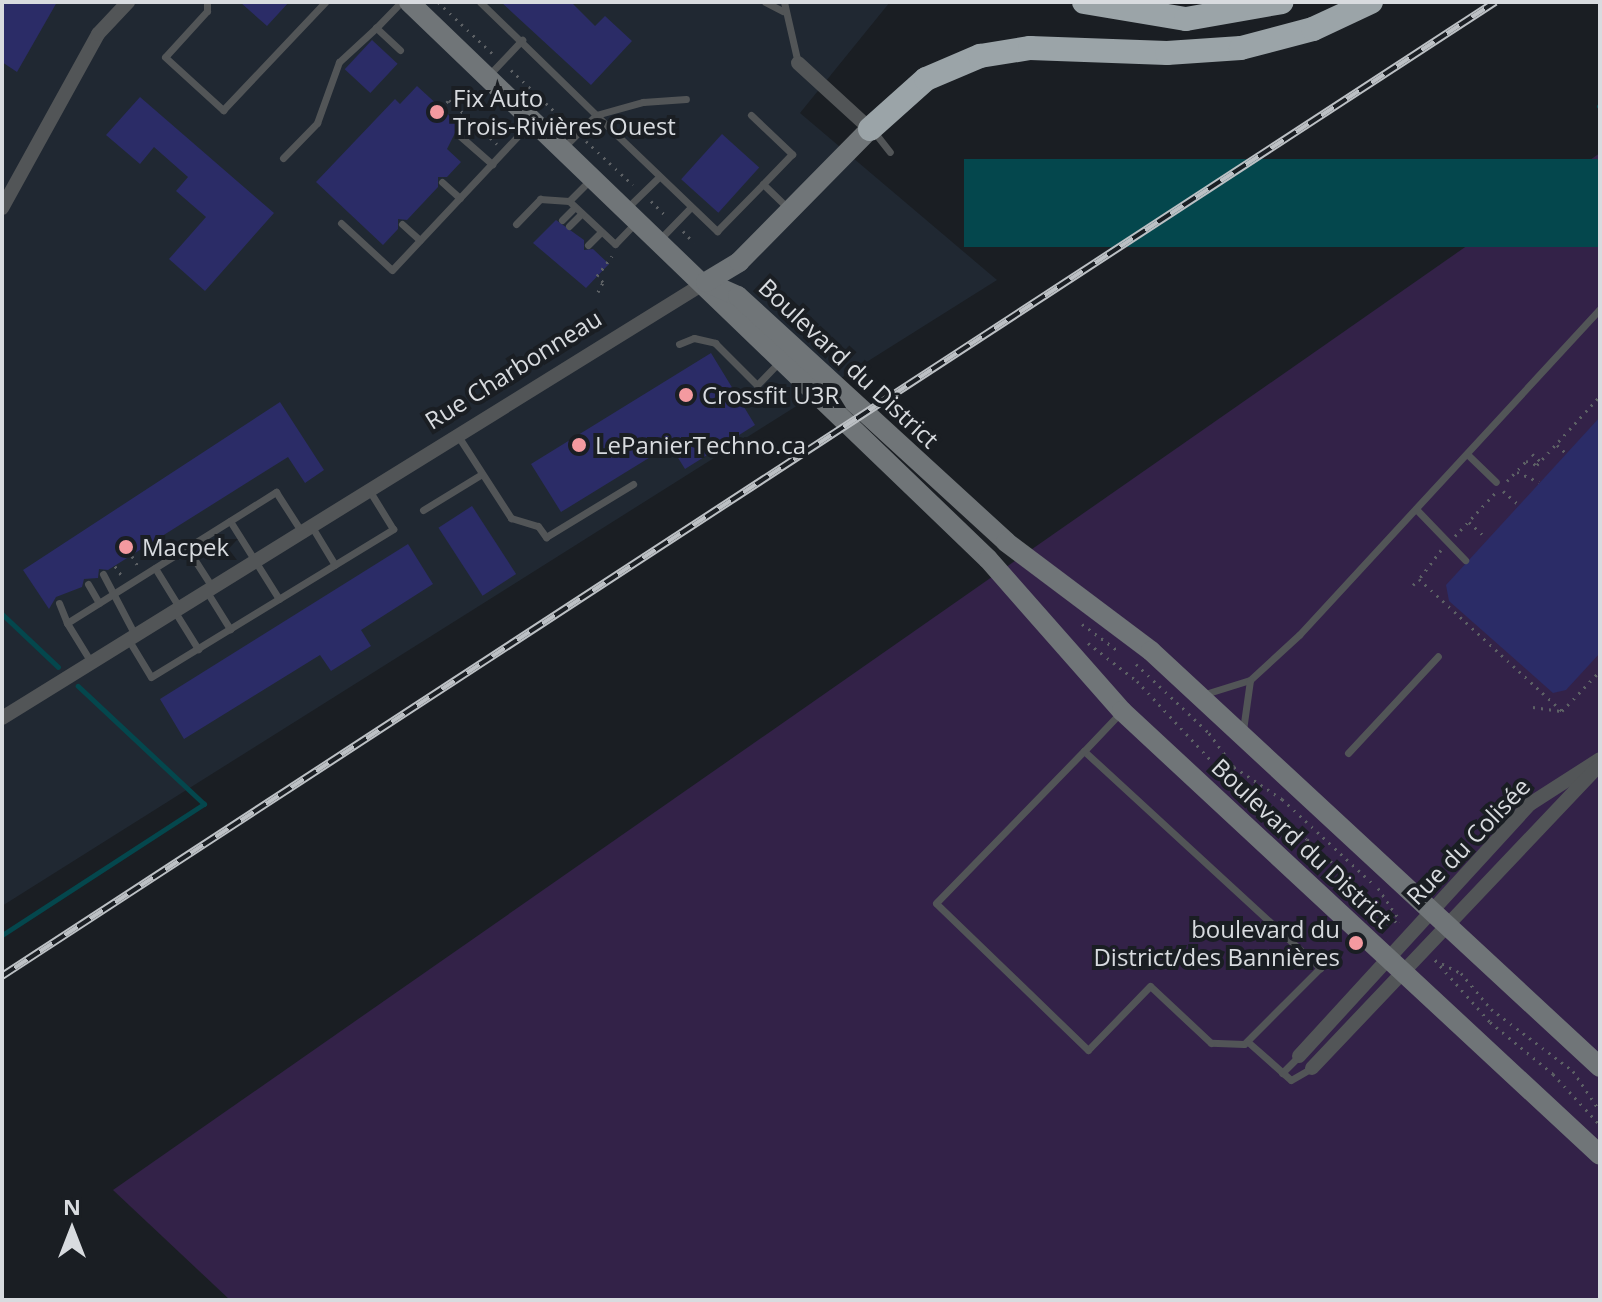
<!DOCTYPE html>
<html>
<head>
<meta charset="utf-8">
<style>
  body { margin:0 }
  #map { position:relative; width:1602px; height:1302px; overflow:hidden; background:#1a1e23; font-family:"Open Sans",sans-serif }
  div>[style] { position:absolute }
  [style*='--x'] { left:calc(var(--x)*1px); top:calc(var(--y)*1px); width:calc(var(--w)*1px); rotate:calc(var(--a)*1deg) }
  .built>* { inset:0; background:#202832 }
  .green>* { inset:0; background:#332248 }
  .water>* { inset:0; background:#04474d; transform-origin:0 0 }
  .stream>* { height:5px; margin:-2.5px; padding:0 2.5px; transform-origin:2.5px; border-radius:2.5px; background:#04474d }
  .building>* { inset:0; background:#2b2c67; transform-origin:0 0 }
  .path>* { height:3px; margin-top:-1.5px; transform-origin:0; background:repeating-linear-gradient(90deg,#5d6165 0 2px,transparent 0 8px) }
  .lane>* { height:7px; margin:-3.5px; padding:0 3.5px; transform-origin:3.5px; border-radius:3.5px; background:#525557 }
  .street>* { height:14px; margin:-7px; padding:0 7px; transform-origin:7px; border-radius:7px; background:#525557 }
  .secondary>* { height:20px; margin:-10px; padding:0 10px; transform-origin:10px; border-radius:10px; background:#707578 }
  .highway>* { height:24px; margin:-12px; padding:0 12px; transform-origin:12px; border-radius:12px; background:#9ba4a8 }
  .rail>* { height:8px; margin-top:-4px; transform-origin:0; background:repeating-linear-gradient(90deg,#1a1e23 0 15px,#bcc0c4 0 30px); box-sizing:border-box; border-block:2px solid #bcc0c4 }
  .dots>* { width:22px; height:22px; translate:-50% -50%; box-sizing:border-box; border:4px solid #1a1e23; border-radius:50% }
  span { translate:-50% -50%; white-space:nowrap; text-align:center; line-height:1.15; -webkit-text-stroke:8px #1a1e23; paint-order:stroke }
  .poi-label { font-size:24px; color:#d8dbdf }
  .left { translate:0 -50%; text-align:left }
  .right { translate:-100% -50%; text-align:right }
  .street-label { font-size:24px; color:#d8dbdf }
  .frame { position:absolute; inset:0; border:4px solid #d8dbdf; pointer-events:none }
  .north { position:absolute; left:32px; top:1190px; width:80px; height:80px; -webkit-text-stroke:6px #1a1e23; paint-order:stroke; rotate:0deg; font-size:22px; font-weight:700; line-height:32px; text-align:center; color:#d8dbdf }
  .north::after { content:''; display:block; margin:auto; width:28px; height:36px; background:#d8dbdf; clip-path:polygon(50% 0,100% 100%,50% 72%,0 100%) }
</style>
</head>
<body>
<div id="map">
  <div class="built">
    <div style="clip-path:polygon(2px 2px,890px 2px,800px 113px,997px 280px,2px 906px)"></div>
  </div>
  <div class="green">
    <div style="clip-path:polygon(1600px 153px,1600px 1300px,230px 1300px,113px 1190px)"></div>
  </div>
  <div class="water">
    <div style="left:1600px;top:159px;width:88px;height:636px;rotate:90deg"></div>
  </div>
  <div class="stream">
    <div style="--x:1599;--y:106;--w:1;--a:-45"></div>
    <div style="--x:2;--y:614;--w:77;--a:43.4"></div>
    <div style="--x:2;--y:935;--w:241;--a:-33"></div>
    <div style="--x:204;--y:804;--w:173;--a:-136.9"></div>
  </div>
  <div class="building">
    <div style="clip-path:polygon(2px 2px,57px 2px,17px 72px,2px 62px)"></div>
    <div style="clip-path:polygon(240px 2px,289px 2px,267px 26px)"></div>
    <div style="clip-path:polygon(501px 2px,571px 2px,595px 26px,605px 16px,632px 41px,591px 85px)"></div>
    <div style="left:372px;top:40px;width:35px;height:40px;rotate:43deg"></div>
    <div style="clip-path:polygon(417px 86px,465px 130px,456px 131px,447px 149px,461px 162px,447px 177px,438px 177px,438px 187px,407px 220px,398px 219px,398px 229px,383px 245px,316px 182px,395px 99px,400px 104px)"></div>
    <div style="clip-path:polygon(140px 97px,274px 213px,205px 291px,169px 259px,206px 217px,176px 191px,188px 177px,154px 147px,140px 164px,106px 135px)"></div>
    <div style="left:722px;top:134px;width:50px;height:61px;rotate:42deg"></div>
    <div style="clip-path:polygon(556px 220px,584px 240px,584px 250px,593px 249px,609px 264px,586px 288px,533px 243px)"></div>
    <div style="clip-path:polygon(711px 353px,755px 425px,685px 469px,670px 445px,561px 512px,531px 464px)"></div>
    <div style="clip-path:polygon(280px 402px,324px 470px,305px 483px,288px 457px,108px 570px,99px 569px,98px 578px,84px 579px,82px 587px,56px 597px,49px 609px,23px 570px)"></div>
    <div style="clip-path:polygon(1600px 417px,1600px 653px,1566px 690px,1553px 693px,1449px 601px,1446px 585px)"></div>
    <div style="left:472px;top:506px;width:81px;height:40px;rotate:57deg"></div>
    <div style="clip-path:polygon(408px 544px,433px 584px,361px 630px,371px 646px,331px 671px,320px 655px,184px 739px,160px 699px)"></div>
  </div>
  <div class="path">
    <div style="--x:438;--y:2;--w:76;--a:43.4"></div>
    <div style="--x:511;--y:70;--w:80;--a:43.5"></div>
    <div style="--x:441;--y:108;--w:11;--a:-45"></div>
    <div style="--x:449;--y:100;--w:65;--a:42.5"></div>
    <div style="--x:586;--y:141;--w:64;--a:43.1"></div>
    <div style="--x:651;--y:201;--w:20;--a:45"></div>
    <div style="--x:683;--y:231;--w:16;--a:47"></div>
    <div style="--x:597;--y:276;--w:25;--a:-53"></div>
    <div style="--x:598;--y:292;--w:11;--a:-63"></div>
    <div style="--x:603;--y:282;--w:7;--a:-135"></div>
    <div style="--x:1557;--y:445;--w:12;--a:42"></div>
    <div style="--x:1532;--y:454;--w:11;--a:41"></div>
    <div style="--x:1517;--y:472;--w:24;--a:24"></div>
    <div style="--x:1507;--y:481;--w:28;--a:-46"></div>
    <div style="--x:1526;--y:461;--w:12;--a:20"></div>
    <div style="--x:1537;--y:465;--w:93;--a:-47.6"></div>
    <div style="--x:1503;--y:491;--w:20;--a:41"></div>
    <div style="--x:1469;--y:522;--w:23;--a:43"></div>
    <div style="--x:1455;--y:536;--w:60;--a:-47"></div>
    <div style="--x:1441;--y:550;--w:36;--a:127"></div>
    <div style="--x:1419;--y:579;--w:195;--a:42.7"></div>
    <div style="--x:1562;--y:711;--w:55;--a:-46.5"></div>
    <div style="--x:132;--y:556;--w:12;--a:59"></div>
    <div style="--x:115;--y:566;--w:12;--a:55"></div>
    <div style="--x:1413;--y:585;--w:8;--a:-45"></div>
    <div style="--x:1082;--y:624;--w:44;--a:36.6"></div>
    <div style="--x:1088;--y:643;--w:62;--a:37.8"></div>
    <div style="--x:1137;--y:681;--w:144;--a:47"></div>
    <div style="--x:1235;--y:786;--w:89;--a:36.4"></div>
    <div style="--x:1307;--y:839;--w:125;--a:43"></div>
    <div style="--x:1136;--y:664;--w:100;--a:43.4"></div>
    <div style="--x:1209;--y:733;--w:42;--a:53.7"></div>
    <div style="--x:1234;--y:767;--w:58;--a:33.7"></div>
    <div style="--x:1282;--y:799;--w:123;--a:43"></div>
    <div style="--x:1533;--y:707;--w:28;--a:8"></div>
    <div style="--x:1378;--y:888;--w:40;--a:56"></div>
    <div style="--x:1435;--y:960;--w:83;--a:48.4"></div>
    <div style="--x:1490;--y:1022;--w:82;--a:39.5"></div>
    <div style="--x:1553;--y:1074;--w:69;--a:47.3"></div>
    <div style="--x:1435;--y:960;--w:29;--a:27"></div>
    <div style="--x:1461;--y:973;--w:47;--a:50.2"></div>
    <div style="--x:1491;--y:1009;--w:103;--a:37.1"></div>
    <div style="--x:1573;--y:1071;--w:48;--a:56"></div>
  </div>
  <div class="lane">
    <div style="--x:207;--y:2;--w:9;--a:90"></div>
    <div style="--x:207;--y:11;--w:62;--a:132.4"></div>
    <div style="--x:165;--y:57;--w:79;--a:42.4"></div>
    <div style="--x:223;--y:110;--w:149;--a:-46.6"></div>
    <div style="--x:480;--y:2;--w:162;--a:44.2"></div>
    <div style="--x:596;--y:115;--w:45;--a:135"></div>
    <div style="--x:765;--y:2;--w:20;--a:27"></div>
    <div style="--x:784;--y:2;--w:63;--a:77.1"></div>
    <div style="--x:400;--y:50;--w:33;--a:-137"></div>
    <div style="--x:376;--y:28;--w:36;--a:-46"></div>
    <div style="--x:488;--y:76;--w:50;--a:-46.6"></div>
    <div style="--x:596;--y:115;--w:168;--a:43.8"></div>
    <div style="--x:717;--y:231;--w:66;--a:-45.6"></div>
    <div style="--x:763;--y:184;--w:37;--a:44"></div>
    <div style="--x:596;--y:115;--w:49;--a:-15.5"></div>
    <div style="--x:643;--y:102;--w:43;--a:-4"></div>
    <div style="--x:751;--y:115;--w:57;--a:43.6"></div>
    <div style="--x:792;--y:154;--w:42;--a:134"></div>
    <div style="--x:875;--y:133;--w:24;--a:52"></div>
    <div style="--x:460;--y:136;--w:43;--a:41.2"></div>
    <div style="--x:283;--y:158;--w:49;--a:-45.8"></div>
    <div style="--x:317;--y:123;--w:65;--a:-70.2"></div>
    <div style="--x:339;--y:62;--w:50;--a:-42.6"></div>
    <div style="--x:591;--y:179;--w:31;--a:135"></div>
    <div style="--x:569;--y:201;--w:63;--a:43.1"></div>
    <div style="--x:615;--y:244;--w:29;--a:-46"></div>
    <div style="--x:442;--y:182;--w:24;--a:42"></div>
    <div style="--x:628;--y:207;--w:43;--a:-44.1"></div>
    <div style="--x:562;--y:220;--w:18;--a:-45"></div>
    <div style="--x:341;--y:223;--w:69;--a:42.7"></div>
    <div style="--x:392;--y:270;--w:200;--a:-46.8"></div>
    <div style="--x:402;--y:224;--w:24;--a:42"></div>
    <div style="--x:516;--y:224;--w:35;--a:-46"></div>
    <div style="--x:540;--y:199;--w:29;--a:4"></div>
    <div style="--x:569;--y:226;--w:18;--a:-45"></div>
    <div style="--x:661;--y:238;--w:43;--a:-45.9"></div>
    <div style="--x:588;--y:245;--w:18;--a:-45"></div>
    <div style="--x:679;--y:344;--w:16;--a:-22"></div>
    <div style="--x:694;--y:338;--w:22;--a:13"></div>
    <div style="--x:715;--y:343;--w:59;--a:45"></div>
    <div style="--x:757;--y:385;--w:30;--a:-46"></div>
    <div style="--x:458;--y:436;--w:98;--a:57.1"></div>
    <div style="--x:511;--y:518;--w:28;--a:17"></div>
    <div style="--x:538;--y:526;--w:14;--a:54"></div>
    <div style="--x:546;--y:537;--w:102;--a:-31.3"></div>
    <div style="--x:1467;--y:454;--w:40;--a:44"></div>
    <div style="--x:1416;--y:509;--w:71;--a:46.1"></div>
    <div style="--x:423;--y:510;--w:69;--a:-31.4"></div>
    <div style="--x:230;--y:521;--w:92;--a:57.9"></div>
    <div style="--x:312;--y:527;--w:44;--a:58.8"></div>
    <div style="--x:187;--y:548;--w:46;--a:57.3"></div>
    <div style="--x:155;--y:568;--w:46;--a:58.4"></div>
    <div style="--x:103;--y:574;--w:69;--a:62.3"></div>
    <div style="--x:88;--y:584;--w:22;--a:60"></div>
    <div style="--x:207;--y:592;--w:44;--a:58.1"></div>
    <div style="--x:59;--y:603;--w:22;--a:68"></div>
    <div style="--x:175;--y:612;--w:44;--a:58.1"></div>
    <div style="--x:128;--y:639;--w:44;--a:58.8"></div>
    <div style="--x:151;--y:677;--w:284;--a:-31.4"></div>
    <div style="--x:393;--y:529;--w:46;--a:-121.6"></div>
    <div style="--x:91;--y:662;--w:46;--a:-121.6"></div>
    <div style="--x:67;--y:623;--w:247;--a:-32.1"></div>
    <div style="--x:276;--y:492;--w:46;--a:57.3"></div>
    <div style="--x:1205;--y:694;--w:47;--a:-17.3"></div>
    <div style="--x:1250;--y:680;--w:67;--a:-42.6"></div>
    <div style="--x:1299;--y:635;--w:444;--a:-47.3"></div>
    <div style="--x:1243;--y:730;--w:50;--a:-82"></div>
    <div style="--x:1084;--y:751;--w:321;--a:42.6"></div>
    <div style="--x:1320;--y:968;--w:107;--a:135"></div>
    <div style="--x:1244;--y:1044;--w:33;--a:-178"></div>
    <div style="--x:1211;--y:1043;--w:83;--a:-136.9"></div>
    <div style="--x:1150;--y:986;--w:89;--a:134.1"></div>
    <div style="--x:1088;--y:1050;--w:211;--a:-136"></div>
    <div style="--x:936;--y:903;--w:212;--a:-45.8"></div>
    <div style="--x:1084;--y:751;--w:54;--a:-46.5"></div>
    <div style="--x:1348;--y:753;--w:132;--a:-47.1"></div>
    <div style="--x:1248;--y:1042;--w:57;--a:41.5"></div>
    <div style="--x:1291;--y:1080;--w:24;--a:-30"></div>
    <div style="--x:1282;--y:1073;--w:24;--a:-45"></div>
  </div>
  <div class="street">
    <div style="--x:798;--y:63;--w:98;--a:42.5"></div>
    <div style="--x:2;--y:208;--w:199;--a:-61.1"></div>
    <div style="--x:98;--y:34;--w:44;--a:-46.8"></div>
    <div style="--x:2;--y:718;--w:828;--a:-31.77"></div>
    <div style="--x:1299;--y:1056;--w:342;--a:-47.5"></div>
    <div style="--x:1530;--y:804;--w:83;--a:-32.7"></div>
    <div style="--x:1312;--y:1068;--w:418;--a:-46.5"></div>
  </div>
  <div class="secondary">
    <div style="--x:409;--y:2;--w:803;--a:43.89"></div>
    <div style="--x:988;--y:559;--w:203;--a:48.6"></div>
    <div style="--x:1122;--y:711;--w:652;--a:42.89"></div>
    <div style="--x:706;--y:282;--w:35;--a:24"></div>
    <div style="--x:738;--y:296;--w:364;--a:42.5"></div>
    <div style="--x:1006;--y:542;--w:181;--a:36.9"></div>
    <div style="--x:1151;--y:651;--w:612;--a:42.82"></div>
    <div style="--x:706;--y:282;--w:39;--a:-31"></div>
    <div style="--x:739;--y:262;--w:187;--a:-45.4"></div>
  </div>
  <div class="highway">
    <div style="--x:1084;--y:2;--w:103;--a:9.5"></div>
    <div style="--x:1186;--y:19;--w:97;--a:-10"></div>
    <div style="--x:870;--y:129;--w:75;--a:-41.8"></div>
    <div style="--x:926;--y:79;--w:59;--a:-23.1"></div>
    <div style="--x:980;--y:56;--w:51;--a:-9.1"></div>
    <div style="--x:1030;--y:48;--w:137;--a:2.1"></div>
    <div style="--x:1167;--y:53;--w:74;--a:-3.9"></div>
    <div style="--x:1241;--y:48;--w:74;--a:-14.8"></div>
    <div style="--x:1313;--y:29;--w:64;--a:-25"></div>
  </div>
  <div class="rail">
    <div style="--x:2;--y:976;--w:1783;--a:-33.12"></div>
  </div>
  <div class="dots">
    <div style="left:437px;top:112px;background:#f49aa0"></div>
    <div style="left:686px;top:395px;background:#f49aa0"></div>
    <div style="left:579px;top:445px;background:#f49aa0"></div>
    <div style="left:126px;top:547px;background:#f49aa0"></div>
    <div style="left:1356px;top:943px;background:#f49aa0"></div>
  </div>
  <div class="poi-label">
    <span class="left" style="left:453px;top:112px">Fix Auto<br>Trois-Rivières Ouest</span>
    <span class="left" style="left:702px;top:395px">Crossfit U3R</span>
    <span class="left" style="left:595px;top:445px">LePanierTechno.ca</span>
    <span class="left" style="left:142px;top:547px">Macpek</span>
    <span class="right" style="left:1340px;top:943px">boulevard du<br>District/des Bannières</span>
  </div>
  <div class="street-label">
    <span style="left:849px;top:363px;rotate:43deg">Boulevard du District</span>
    <span style="left:513px;top:369px;rotate:-32deg">Rue Charbonneau</span>
    <span style="left:1468px;top:841px;rotate:-46deg">Rue du Colisée</span>
    <span style="left:1302px;top:843px;rotate:43deg">Boulevard du District</span>
  </div>
  <div class="frame"></div>
  <div class="north">N</div>
</div>
</body>
</html>
